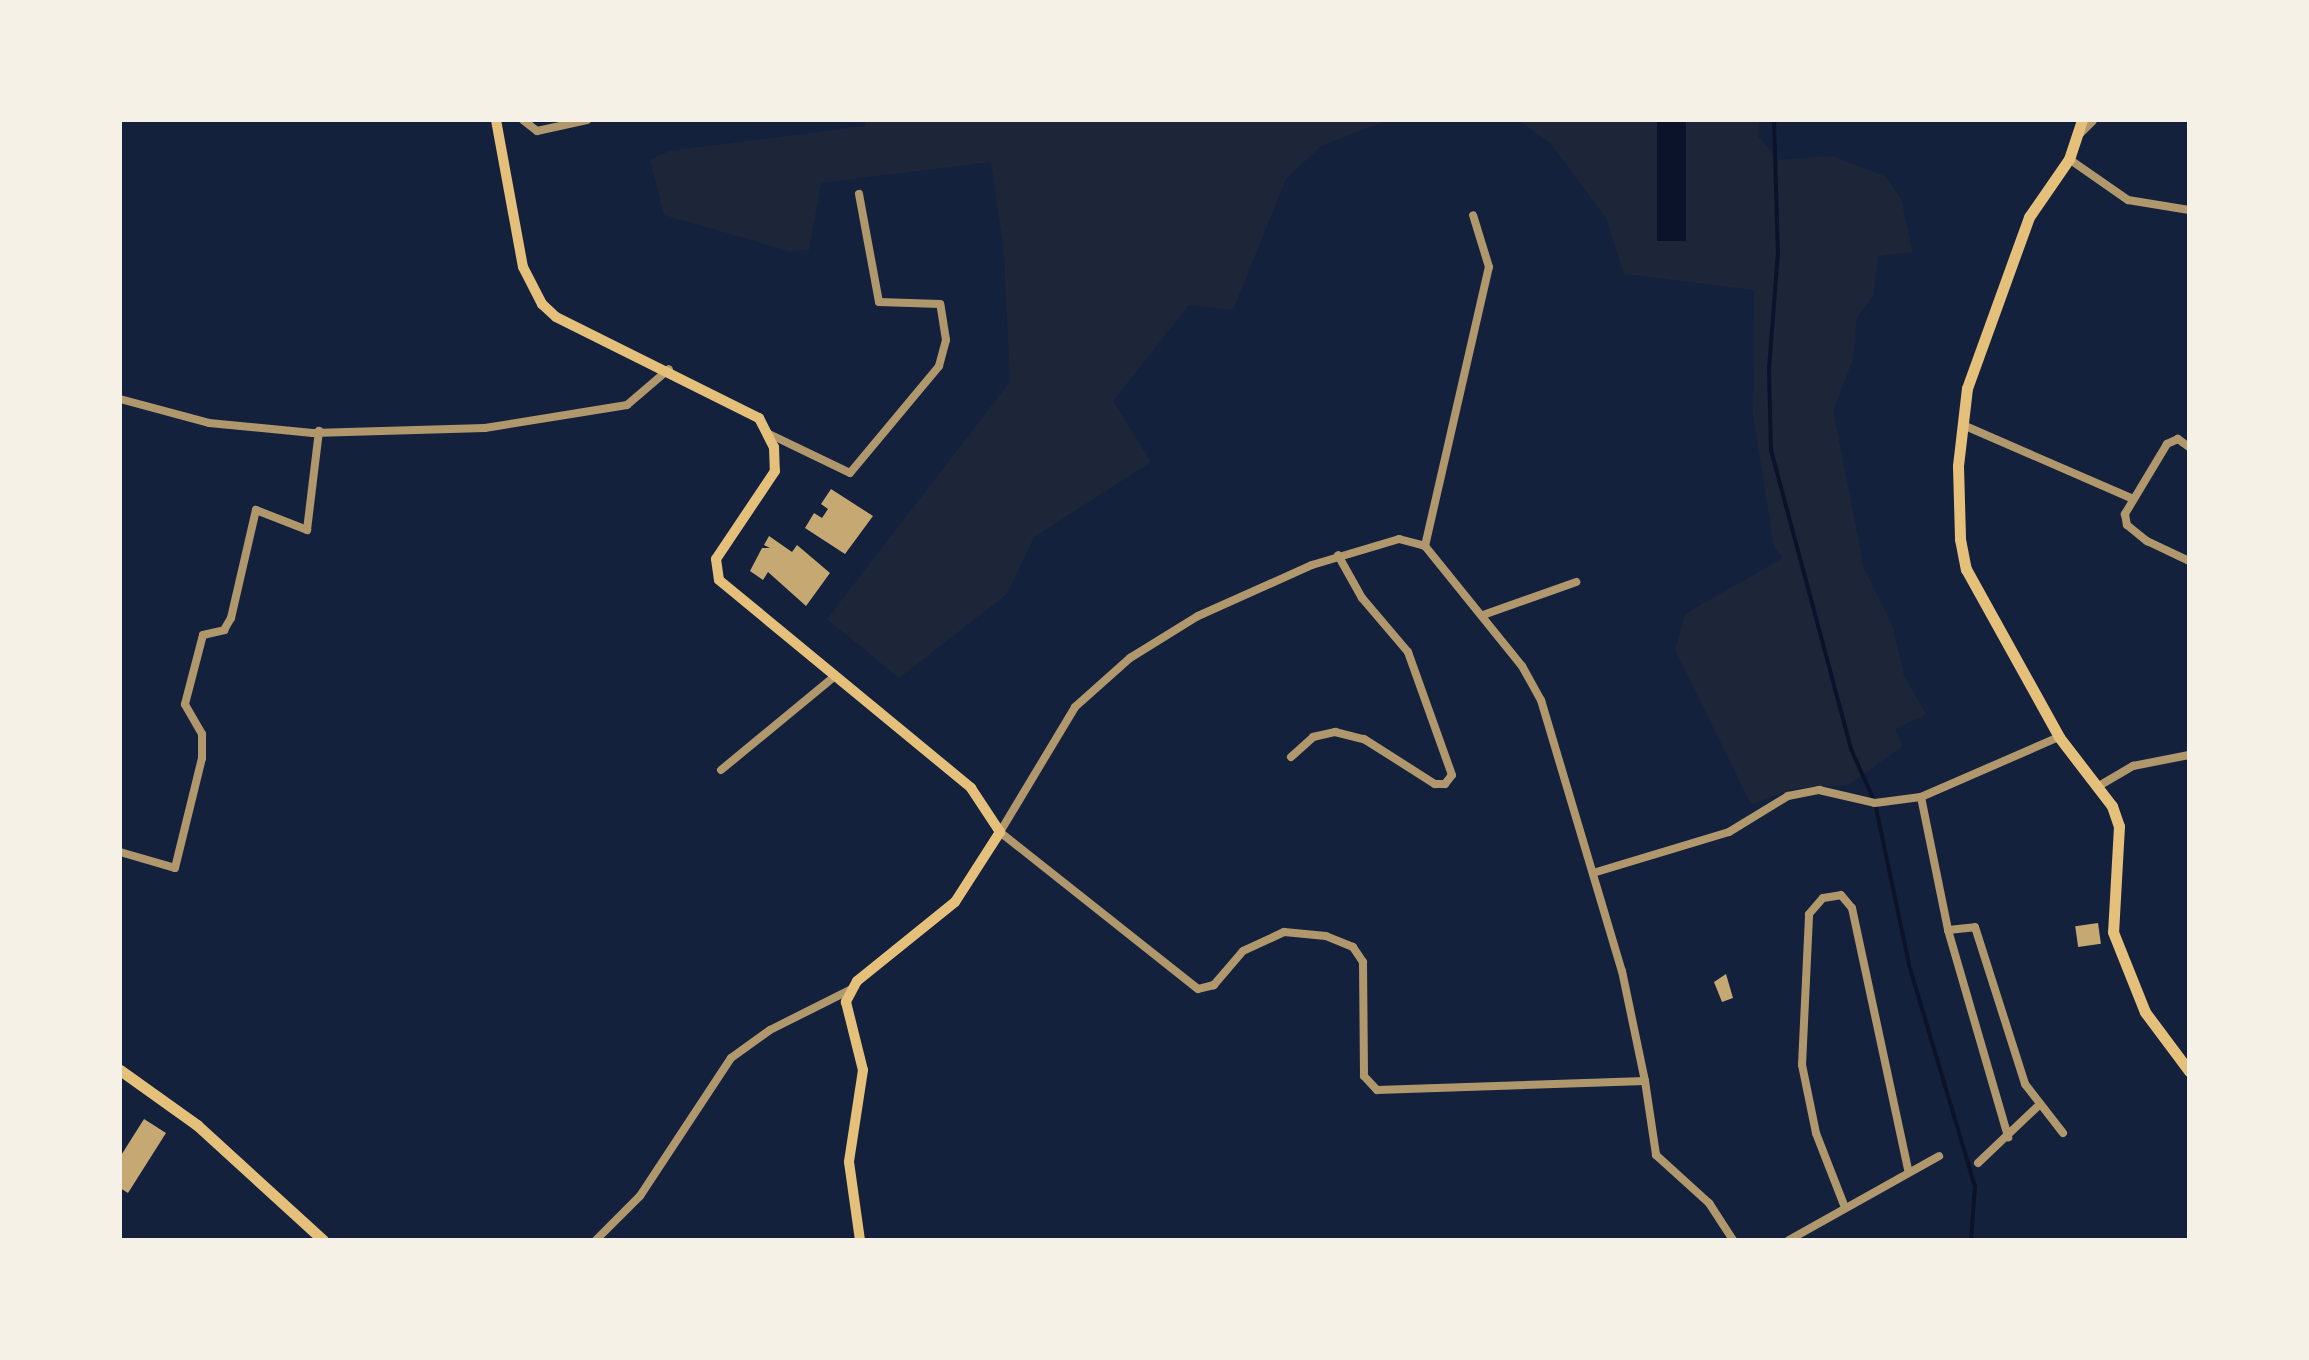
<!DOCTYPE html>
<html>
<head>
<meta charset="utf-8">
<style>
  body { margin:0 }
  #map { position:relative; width:2309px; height:1360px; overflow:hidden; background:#14213d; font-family:"Source Sans 3",sans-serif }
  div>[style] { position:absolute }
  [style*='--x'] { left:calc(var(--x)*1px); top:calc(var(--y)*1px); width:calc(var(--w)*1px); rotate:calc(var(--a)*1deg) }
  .green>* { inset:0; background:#1d2539 }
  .water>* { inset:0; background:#0b132b; transform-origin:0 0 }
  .stream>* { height:4px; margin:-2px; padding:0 2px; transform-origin:2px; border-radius:2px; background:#0b132b }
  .building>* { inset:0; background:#c6a872; transform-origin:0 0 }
  .minor>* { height:8px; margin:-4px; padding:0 4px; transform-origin:4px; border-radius:4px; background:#b1986c }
  .tertiary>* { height:9px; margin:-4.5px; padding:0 4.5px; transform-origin:4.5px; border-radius:4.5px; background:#b1986c }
  .secondary>* { height:10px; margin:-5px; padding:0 5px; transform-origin:5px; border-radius:5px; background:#e5c07b }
  .primary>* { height:11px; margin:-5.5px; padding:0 5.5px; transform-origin:5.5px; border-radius:5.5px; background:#e5c07b }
  .trunk>* { height:11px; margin:-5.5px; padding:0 5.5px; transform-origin:5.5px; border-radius:5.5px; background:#e5c07b }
  span { translate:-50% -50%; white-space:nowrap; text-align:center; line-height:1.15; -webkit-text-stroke:8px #f6f1e7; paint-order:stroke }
  .frame { position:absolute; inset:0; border:122px solid #f6f1e7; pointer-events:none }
</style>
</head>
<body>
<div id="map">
  <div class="green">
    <div style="clip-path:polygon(864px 120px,1388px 120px,1321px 146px,1286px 179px,1233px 310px,1189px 305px,1113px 401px,1151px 462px,1034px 537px,1007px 594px,899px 678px,827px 619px,1010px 382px,1004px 254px,991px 162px,821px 183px,809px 250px,789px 251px,664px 215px,650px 160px,669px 151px,865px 126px)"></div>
    <div style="clip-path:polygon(1518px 120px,1760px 120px,1758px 136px,1778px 160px,1832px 156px,1885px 176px,1901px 199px,1913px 252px,1878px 256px,1873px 296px,1857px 317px,1853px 359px,1833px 411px,1864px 568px,1893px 627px,1904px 676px,1926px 714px,1895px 729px,1903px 746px,1848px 785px,1797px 788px,1751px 804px,1675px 650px,1685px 614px,1783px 558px,1774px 547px,1753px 414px,1754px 290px,1624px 274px,1606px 218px,1551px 144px)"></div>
  </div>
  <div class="water">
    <div style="left:1657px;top:120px;width:29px;height:121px"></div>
  </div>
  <div class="stream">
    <div style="--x:1774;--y:120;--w:132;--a:88.3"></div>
    <div style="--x:1778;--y:252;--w:118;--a:94.4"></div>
    <div style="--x:1769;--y:370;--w:80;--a:88.6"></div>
    <div style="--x:1771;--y:450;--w:310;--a:75"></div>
    <div style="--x:1851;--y:749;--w:59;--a:66"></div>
    <div style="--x:1875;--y:803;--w:166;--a:78.1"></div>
    <div style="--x:1909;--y:965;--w:231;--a:73.4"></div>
    <div style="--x:1975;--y:1186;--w:54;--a:94.2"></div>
  </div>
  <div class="building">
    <div style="clip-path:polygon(831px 489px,873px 516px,845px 554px,805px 528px,814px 513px,822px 518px,828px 509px,821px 504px)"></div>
    <div style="clip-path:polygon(769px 536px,792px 552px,797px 545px,830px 573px,806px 606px,768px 572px,763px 580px,750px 571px,762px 548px,770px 548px,764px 545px)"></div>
    <div style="left:2098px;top:923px;width:21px;height:23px;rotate:82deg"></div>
    <div style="clip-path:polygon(1726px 974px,1733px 998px,1722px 1002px,1714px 982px)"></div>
    <div style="clip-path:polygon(144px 1119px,166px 1133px,128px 1193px,120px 1188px,120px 1157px)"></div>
  </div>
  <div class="minor">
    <div style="--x:523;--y:120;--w:18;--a:38"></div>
    <div style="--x:537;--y:131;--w:51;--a:-12.4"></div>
    <div style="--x:2069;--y:159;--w:72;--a:34.8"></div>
    <div style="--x:2128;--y:200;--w:62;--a:9.3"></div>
    <div style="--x:120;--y:399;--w:92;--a:15.1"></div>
    <div style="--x:209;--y:423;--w:104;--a:5.5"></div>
    <div style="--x:313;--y:433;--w:172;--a:-1.7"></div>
    <div style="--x:485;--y:428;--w:144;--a:-9.2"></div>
    <div style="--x:627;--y:405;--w:55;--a:-40.6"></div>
    <div style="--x:1963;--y:425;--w:185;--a:23.5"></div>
    <div style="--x:767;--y:433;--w:92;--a:25.7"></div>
    <div style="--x:850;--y:473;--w:139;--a:-50.2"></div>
    <div style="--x:939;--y:366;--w:27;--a:-75"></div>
    <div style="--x:946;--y:340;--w:36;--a:-99"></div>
    <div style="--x:940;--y:304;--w:61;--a:-178.1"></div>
    <div style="--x:879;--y:302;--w:110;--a:-100.5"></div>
    <div style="--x:2189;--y:447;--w:14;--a:-144"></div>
    <div style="--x:2178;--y:439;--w:12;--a:156"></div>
    <div style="--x:2167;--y:444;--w:82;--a:121"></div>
    <div style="--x:2125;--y:514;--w:11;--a:80"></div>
    <div style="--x:2127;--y:525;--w:26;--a:39"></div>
    <div style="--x:2147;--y:541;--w:47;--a:25.5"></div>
    <div style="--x:1425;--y:546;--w:286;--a:-77.1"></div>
    <div style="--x:1489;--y:267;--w:54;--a:-107.1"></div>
    <div style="--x:1483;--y:615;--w:99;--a:-19.5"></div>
    <div style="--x:1291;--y:757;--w:30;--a:-42"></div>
    <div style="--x:1313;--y:737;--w:23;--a:-13"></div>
    <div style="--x:1335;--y:732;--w:30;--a:14"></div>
    <div style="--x:1364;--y:739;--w:84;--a:32.4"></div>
    <div style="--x:1435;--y:784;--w:10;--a:0"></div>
    <div style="--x:1445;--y:784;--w:11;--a:-52"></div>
    <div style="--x:1452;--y:775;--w:131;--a:-109.7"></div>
    <div style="--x:1408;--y:652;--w:71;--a:-130.4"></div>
    <div style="--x:1362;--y:598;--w:49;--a:-119.2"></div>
    <div style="--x:721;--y:770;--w:146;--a:-39.5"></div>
    <div style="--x:2097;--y:787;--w:42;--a:-30.3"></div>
    <div style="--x:2133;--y:766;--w:57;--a:-11.1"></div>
    <div style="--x:1921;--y:797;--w:136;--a:78.5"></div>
    <div style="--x:1948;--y:930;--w:216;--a:73.8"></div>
    <div style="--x:120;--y:852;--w:57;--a:16.2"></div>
    <div style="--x:175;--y:868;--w:113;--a:-76.2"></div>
    <div style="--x:202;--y:758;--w:24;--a:-90"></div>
    <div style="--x:202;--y:734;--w:34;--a:-120"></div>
    <div style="--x:185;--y:704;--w:71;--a:-75.4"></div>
    <div style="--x:203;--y:635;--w:22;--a:-13"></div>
    <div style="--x:224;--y:630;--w:14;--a:-60"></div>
    <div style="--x:231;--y:618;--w:111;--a:-77"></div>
    <div style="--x:256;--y:510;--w:55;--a:21.4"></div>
    <div style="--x:307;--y:530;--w:100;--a:-83.1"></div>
    <div style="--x:1593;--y:873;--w:142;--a:-16.8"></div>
    <div style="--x:1729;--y:832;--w:69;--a:-31.4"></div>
    <div style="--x:1788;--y:796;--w:32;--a:-11"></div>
    <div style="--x:1819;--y:790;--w:57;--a:13.1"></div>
    <div style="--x:1875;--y:803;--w:46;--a:-7.4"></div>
    <div style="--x:1921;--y:797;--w:150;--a:-23.5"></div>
    <div style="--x:1948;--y:930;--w:27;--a:-6"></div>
    <div style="--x:1975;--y:927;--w:165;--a:72.3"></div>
    <div style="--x:2025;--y:1084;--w:62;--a:52.2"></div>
    <div style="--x:1645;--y:1081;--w:268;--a:178.1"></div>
    <div style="--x:1377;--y:1090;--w:19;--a:-133"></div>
    <div style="--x:1364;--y:1076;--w:114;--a:-90.5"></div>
    <div style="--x:1363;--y:962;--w:18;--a:-124"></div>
    <div style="--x:1353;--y:947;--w:29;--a:-158"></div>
    <div style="--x:1326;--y:936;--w:42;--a:-174.6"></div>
    <div style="--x:1284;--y:932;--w:45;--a:155.1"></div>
    <div style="--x:1243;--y:951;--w:45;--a:130.5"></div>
    <div style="--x:1214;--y:985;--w:16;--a:166"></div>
    <div style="--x:1198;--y:989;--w:253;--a:-141.6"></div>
    <div style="--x:1000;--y:832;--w:146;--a:-59"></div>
    <div style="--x:1075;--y:707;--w:74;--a:-41.7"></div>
    <div style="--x:1130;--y:658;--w:80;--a:-31.7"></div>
    <div style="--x:1198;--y:616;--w:125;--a:-24.1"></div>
    <div style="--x:1312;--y:565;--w:91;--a:-16.6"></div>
    <div style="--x:1399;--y:539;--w:27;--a:15"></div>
    <div style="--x:1425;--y:546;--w:154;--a:51.1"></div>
    <div style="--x:1522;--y:666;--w:39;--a:61"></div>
    <div style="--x:1541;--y:700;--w:283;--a:73.4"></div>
    <div style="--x:1622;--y:971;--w:112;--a:78.2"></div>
    <div style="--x:1645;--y:1081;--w:75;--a:81.5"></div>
    <div style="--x:1656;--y:1155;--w:72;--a:42.2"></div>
    <div style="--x:1709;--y:1203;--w:44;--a:57"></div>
    <div style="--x:1978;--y:1163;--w:81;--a:-43.5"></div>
    <div style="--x:1844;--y:1205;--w:77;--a:-111.3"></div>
    <div style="--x:1816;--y:1133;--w:69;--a:-101.6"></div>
    <div style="--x:1802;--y:1065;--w:151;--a:-87.3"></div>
    <div style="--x:1809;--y:914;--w:21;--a:-49"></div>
    <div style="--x:1823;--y:898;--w:18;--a:-9"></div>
    <div style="--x:1841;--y:895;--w:17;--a:50"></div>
    <div style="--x:1852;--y:908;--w:267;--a:77.9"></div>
    <div style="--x:596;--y:1240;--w:62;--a:-45"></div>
    <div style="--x:640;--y:1196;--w:165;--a:-56.6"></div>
    <div style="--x:731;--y:1058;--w:48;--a:-35.7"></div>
    <div style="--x:770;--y:1030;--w:89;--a:-26.6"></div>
    <div style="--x:1789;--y:1240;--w:172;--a:-29.2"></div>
  </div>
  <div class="tertiary">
    <div style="--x:2080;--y:132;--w:17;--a:-45"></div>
  </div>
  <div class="secondary">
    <div style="--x:496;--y:120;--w:149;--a:79.6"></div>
    <div style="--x:523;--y:267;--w:42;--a:62.8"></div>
    <div style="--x:542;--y:304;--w:19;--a:43"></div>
    <div style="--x:556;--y:317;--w:227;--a:26.5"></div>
    <div style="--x:759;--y:418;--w:33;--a:63"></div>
    <div style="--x:774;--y:447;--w:24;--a:88"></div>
    <div style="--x:775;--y:471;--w:106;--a:123.8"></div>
    <div style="--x:716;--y:559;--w:21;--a:82"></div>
    <div style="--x:719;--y:580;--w:327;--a:39.5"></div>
    <div style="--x:971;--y:788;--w:53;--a:56.6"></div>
    <div style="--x:1000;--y:832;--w:83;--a:122.7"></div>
    <div style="--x:955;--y:902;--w:126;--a:141.1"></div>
    <div style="--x:857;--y:981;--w:24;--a:118"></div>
    <div style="--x:846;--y:1002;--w:70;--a:76"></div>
    <div style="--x:863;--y:1070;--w:93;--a:98.7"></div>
    <div style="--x:849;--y:1162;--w:79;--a:82"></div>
  </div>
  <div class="primary">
    <div style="--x:2082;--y:120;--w:41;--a:108.4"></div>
    <div style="--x:2069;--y:159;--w:70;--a:124.6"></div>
    <div style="--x:2029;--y:217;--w:182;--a:109.9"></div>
    <div style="--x:1967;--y:388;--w:79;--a:96.6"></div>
    <div style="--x:1958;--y:466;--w:73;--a:88.4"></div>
    <div style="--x:1960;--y:539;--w:31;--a:79"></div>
    <div style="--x:1966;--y:569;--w:192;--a:61"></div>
    <div style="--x:2059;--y:737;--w:87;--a:52.5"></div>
    <div style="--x:2112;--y:806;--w:21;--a:71"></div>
    <div style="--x:2119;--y:826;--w:106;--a:93.2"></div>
    <div style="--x:2113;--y:932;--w:86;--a:68.2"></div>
    <div style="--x:2145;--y:1012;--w:74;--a:53.3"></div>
  </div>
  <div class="trunk">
    <div style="--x:120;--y:1070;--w:95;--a:35.5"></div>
    <div style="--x:197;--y:1125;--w:171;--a:42.4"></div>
  </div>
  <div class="frame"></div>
</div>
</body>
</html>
